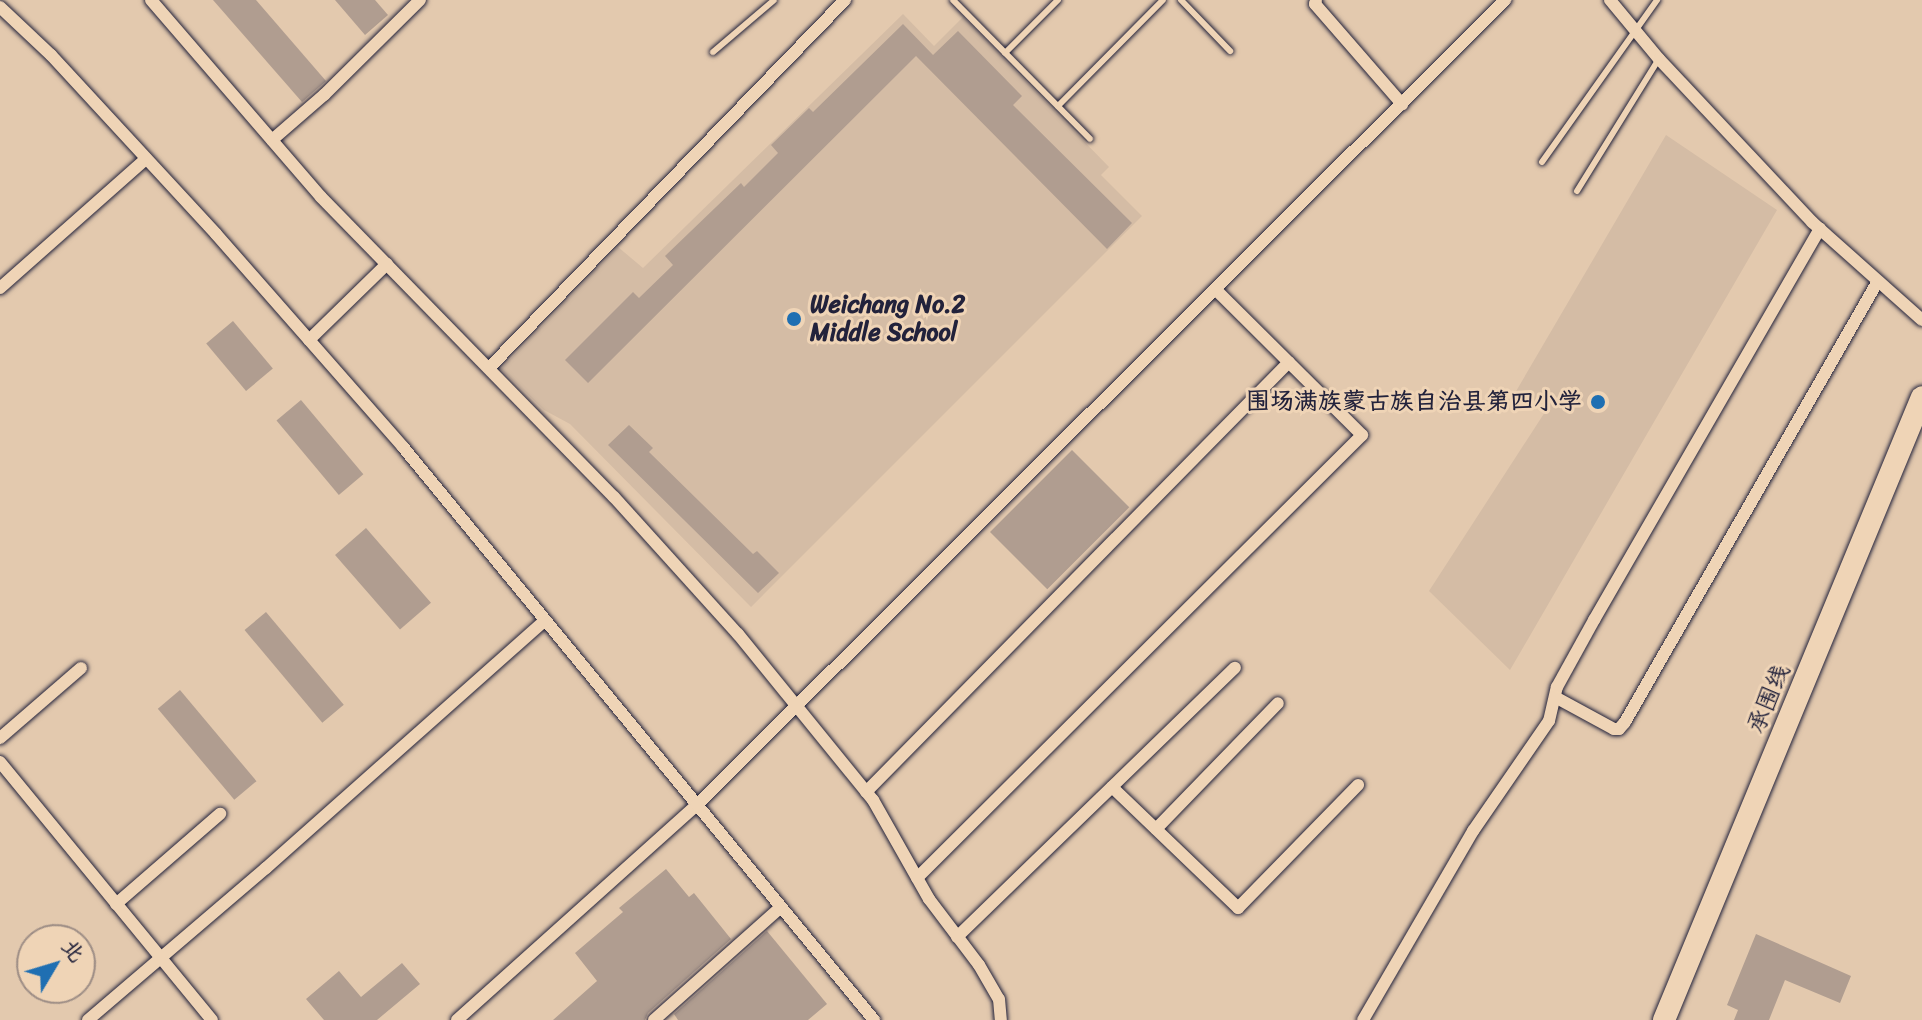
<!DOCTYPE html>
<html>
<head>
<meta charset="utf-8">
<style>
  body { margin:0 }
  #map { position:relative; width:1922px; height:1020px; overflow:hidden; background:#e3c9ae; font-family:Sriracha,"LXGW WenKai TC",sans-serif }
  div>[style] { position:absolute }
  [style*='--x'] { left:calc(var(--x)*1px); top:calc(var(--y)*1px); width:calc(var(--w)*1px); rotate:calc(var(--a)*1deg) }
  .built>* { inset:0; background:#d4bca5 }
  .building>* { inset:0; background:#b09d90; transform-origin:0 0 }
  .roads { filter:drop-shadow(0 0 2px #22223b) drop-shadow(0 0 2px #22223b) }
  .lane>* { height:6px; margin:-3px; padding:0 3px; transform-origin:3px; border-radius:3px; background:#efd4b6 }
  .street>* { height:12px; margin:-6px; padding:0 6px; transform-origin:6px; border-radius:6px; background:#efd4b6 }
  .highway>* { height:22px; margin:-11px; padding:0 11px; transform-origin:11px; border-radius:11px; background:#efd4b6 }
  .dots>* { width:22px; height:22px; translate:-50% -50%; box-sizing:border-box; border:4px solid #efd4b6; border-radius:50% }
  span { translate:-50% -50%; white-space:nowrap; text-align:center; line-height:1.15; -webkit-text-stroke:6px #efd4b6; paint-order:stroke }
  .poi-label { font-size:24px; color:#22223b; font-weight:700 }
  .left { translate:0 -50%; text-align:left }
  .right { translate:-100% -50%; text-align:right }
  .street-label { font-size:24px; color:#22223b }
  .north { position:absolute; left:16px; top:924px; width:80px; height:80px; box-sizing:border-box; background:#efd4b6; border:2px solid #9d8d85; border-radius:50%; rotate:52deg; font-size:22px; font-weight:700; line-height:32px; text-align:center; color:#22223b }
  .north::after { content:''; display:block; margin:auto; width:28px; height:36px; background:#1f6fb2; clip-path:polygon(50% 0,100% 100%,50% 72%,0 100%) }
</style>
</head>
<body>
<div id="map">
  <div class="built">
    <div style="clip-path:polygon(903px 14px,934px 46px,963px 17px,1109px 167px,1101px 175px,1142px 216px,751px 607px,570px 424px,544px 410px,501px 369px,618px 247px,643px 268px)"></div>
    <div style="clip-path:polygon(1666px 135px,1777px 210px,1510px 670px,1429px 591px,1545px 412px,1515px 393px)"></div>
  </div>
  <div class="building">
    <div style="clip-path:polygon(213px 0,256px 0,326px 81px,302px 102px)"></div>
    <div style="clip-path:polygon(335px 0,375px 0,388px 15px,365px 35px)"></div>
    <div style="clip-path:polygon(903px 24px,933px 55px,958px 31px,1022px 96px,1013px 105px,1132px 223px,1107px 249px,916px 56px,588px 383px,565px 360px,633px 292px,639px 298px,673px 265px,665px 256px,741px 183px,744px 187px,778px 153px,771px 145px,809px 108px,813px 112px)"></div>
    <div style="left:233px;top:321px;width:62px;height:35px;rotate:50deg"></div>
    <div style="left:301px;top:400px;width:97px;height:32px;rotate:50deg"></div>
    <div style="clip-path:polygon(629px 425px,653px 448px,649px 452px,753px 554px,757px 551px,779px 573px,758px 593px,608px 445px)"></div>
    <div style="left:1072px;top:450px;width:81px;height:116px;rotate:45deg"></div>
    <div style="left:366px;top:528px;width:99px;height:41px;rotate:49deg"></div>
    <div style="left:266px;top:612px;width:121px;height:28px;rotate:50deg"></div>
    <div style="left:180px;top:690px;width:119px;height:29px;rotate:50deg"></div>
    <div style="clip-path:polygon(666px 869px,689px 897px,694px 893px,731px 939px,648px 1013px,645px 1020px,553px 1020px,597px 981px,575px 953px,623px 912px,619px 908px)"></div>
    <div style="clip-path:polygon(767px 931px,827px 1004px,808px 1020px,678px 1020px,674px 1014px)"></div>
    <div style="clip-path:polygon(1756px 934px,1851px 976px,1840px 1003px,1785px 980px,1769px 1020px,1734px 1020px,1738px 1010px,1727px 1005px)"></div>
    <div style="clip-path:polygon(402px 963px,420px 984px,377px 1020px,324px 1020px,306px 999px,339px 971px,361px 997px)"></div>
  </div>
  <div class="roads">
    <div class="lane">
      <div style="--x:953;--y:0;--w:195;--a:45.4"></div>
      <div style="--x:1181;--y:0;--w:71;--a:46.1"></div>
      <div style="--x:713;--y:52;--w:80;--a:-40.4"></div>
      <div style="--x:1005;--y:53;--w:75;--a:-45"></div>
      <div style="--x:1058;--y:106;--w:149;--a:-45.3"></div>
      <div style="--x:1542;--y:162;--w:199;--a:-54.6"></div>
      <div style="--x:1577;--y:191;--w:155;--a:-58.2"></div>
    </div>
    <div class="street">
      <div style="--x:151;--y:0;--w:260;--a:49.2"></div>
      <div style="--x:321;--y:197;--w:419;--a:45.7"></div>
      <div style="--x:614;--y:497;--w:185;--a:47.9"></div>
      <div style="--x:738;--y:634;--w:214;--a:50.9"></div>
      <div style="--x:873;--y:800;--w:114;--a:60.5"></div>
      <div style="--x:929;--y:899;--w:83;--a:52.9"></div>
      <div style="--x:979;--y:965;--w:39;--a:60"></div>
      <div style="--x:999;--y:999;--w:21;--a:85"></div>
      <div style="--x:1316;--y:0;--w:4;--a:104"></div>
      <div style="--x:1315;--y:4;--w:133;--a:49"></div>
      <div style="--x:1610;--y:0;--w:77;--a:50.3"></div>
      <div style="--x:1659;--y:59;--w:224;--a:46.8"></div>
      <div style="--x:1812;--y:222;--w:147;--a:41.7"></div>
      <div style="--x:0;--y:7;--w:70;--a:43.3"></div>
      <div style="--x:51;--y:55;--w:243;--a:47.3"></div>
      <div style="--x:216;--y:234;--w:283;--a:48.7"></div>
      <div style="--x:403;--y:447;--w:742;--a:50.58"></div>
      <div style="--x:272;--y:140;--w:69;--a:-40.9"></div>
      <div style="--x:324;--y:95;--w:135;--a:-44.7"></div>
      <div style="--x:0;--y:288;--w:195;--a:-41.5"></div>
      <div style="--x:309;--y:340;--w:109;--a:-44.3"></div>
      <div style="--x:489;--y:368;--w:512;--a:-45.95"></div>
      <div style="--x:1555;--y:697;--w:67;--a:28.5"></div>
      <div style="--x:1614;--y:729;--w:5;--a:0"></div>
      <div style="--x:1619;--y:729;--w:9;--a:-49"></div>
      <div style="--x:1625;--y:722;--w:508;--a:-60.16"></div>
      <div style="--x:0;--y:738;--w:107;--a:-40.8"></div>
      <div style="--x:0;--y:762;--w:334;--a:50.6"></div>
      <div style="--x:1112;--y:787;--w:175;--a:43.8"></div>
      <div style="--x:1238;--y:908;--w:172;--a:-45.7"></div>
      <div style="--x:866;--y:792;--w:603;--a:-45.47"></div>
      <div style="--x:1156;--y:829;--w:175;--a:-45.9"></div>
      <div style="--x:917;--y:878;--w:628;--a:-44.87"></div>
      <div style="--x:1362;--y:435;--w:206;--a:-135.2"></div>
      <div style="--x:116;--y:904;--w:138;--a:-40.9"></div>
      <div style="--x:957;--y:937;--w:387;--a:-44.1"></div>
      <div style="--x:88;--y:1020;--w:234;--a:-40.5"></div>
      <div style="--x:266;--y:868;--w:373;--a:-41.6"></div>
      <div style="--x:457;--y:1020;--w:322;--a:-41.9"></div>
      <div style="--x:697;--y:805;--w:1141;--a:-44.89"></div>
      <div style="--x:654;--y:1020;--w:170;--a:-41.7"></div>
      <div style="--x:1363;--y:1020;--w:219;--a:-59.8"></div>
      <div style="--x:1473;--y:831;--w:134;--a:-55.4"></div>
      <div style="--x:1549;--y:721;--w:35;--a:-77"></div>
      <div style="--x:1557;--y:687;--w:77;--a:-61.1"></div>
      <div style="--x:1594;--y:620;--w:452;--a:-60"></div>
    </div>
    <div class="highway">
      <div style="--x:1664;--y:1020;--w:674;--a:-67.5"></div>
    </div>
  </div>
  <div class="dots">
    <div style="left:794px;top:319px;background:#1f6fb2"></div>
    <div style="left:1598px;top:402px;background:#1f6fb2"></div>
  </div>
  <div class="poi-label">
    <span class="left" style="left:810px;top:319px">Weichang No.2<br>Middle School</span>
    <span class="right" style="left:1582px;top:402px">围场满族蒙古族自治县第四小学</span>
  </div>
  <div class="street-label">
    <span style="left:1769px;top:699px;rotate:-67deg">承围线</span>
  </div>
  <div class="north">北</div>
</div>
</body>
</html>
